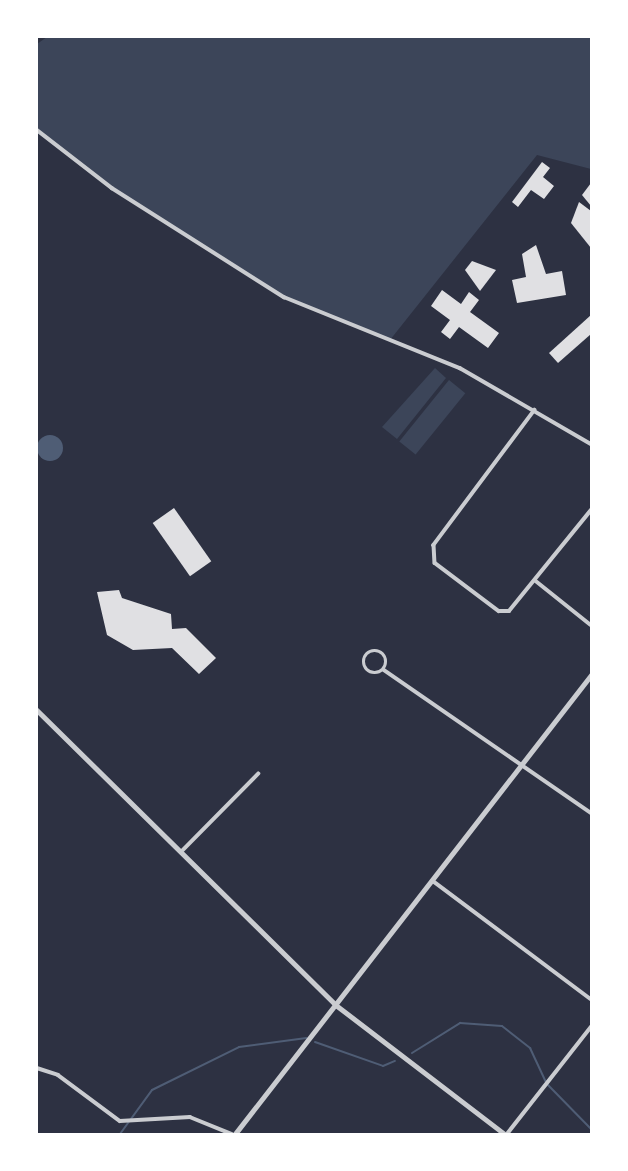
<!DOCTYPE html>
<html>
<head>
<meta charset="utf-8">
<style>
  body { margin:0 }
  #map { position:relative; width:628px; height:1171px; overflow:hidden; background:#2d3142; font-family:Lato,sans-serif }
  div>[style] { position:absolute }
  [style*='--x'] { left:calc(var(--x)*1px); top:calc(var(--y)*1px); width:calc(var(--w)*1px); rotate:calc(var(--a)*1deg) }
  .green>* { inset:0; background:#3c4559; transform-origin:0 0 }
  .water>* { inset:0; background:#4f5d75 }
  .round { border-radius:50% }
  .stream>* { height:2px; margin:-1px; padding:0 1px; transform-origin:1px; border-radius:1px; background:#4f5d75 }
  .building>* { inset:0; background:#e0e0e3; transform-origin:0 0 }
  .minor>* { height:3.5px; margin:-1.75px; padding:0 1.75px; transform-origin:1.75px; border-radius:1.75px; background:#caccd0 }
  .minor>.ring { margin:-1.75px; padding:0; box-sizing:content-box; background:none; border:3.5px solid #caccd0; border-radius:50% }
  .tertiary>* { height:4.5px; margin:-2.25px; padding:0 2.25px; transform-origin:2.25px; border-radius:2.25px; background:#caccd0 }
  span { translate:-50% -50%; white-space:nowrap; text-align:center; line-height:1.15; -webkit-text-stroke:7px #fff; paint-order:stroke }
  .frame { position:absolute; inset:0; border:38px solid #fff; pointer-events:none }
</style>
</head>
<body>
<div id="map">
  <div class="green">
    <div style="clip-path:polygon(47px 37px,591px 37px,591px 169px,537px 155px,390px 340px,287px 298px,112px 188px,37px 130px,37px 44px)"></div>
    <div style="clip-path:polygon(435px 368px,446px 378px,397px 439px,382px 427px)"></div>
    <div style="left:449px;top:380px;width:21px;height:79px;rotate:39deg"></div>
  </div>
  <div class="water">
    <div class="round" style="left:37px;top:435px;width:26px;height:26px"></div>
  </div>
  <div class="stream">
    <div style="--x:315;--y:1042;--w:72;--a:19.4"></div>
    <div style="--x:383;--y:1066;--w:13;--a:-23"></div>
    <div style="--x:412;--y:1053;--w:57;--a:-32"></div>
    <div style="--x:460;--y:1023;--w:42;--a:4.1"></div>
    <div style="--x:502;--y:1026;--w:36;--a:38"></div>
    <div style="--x:530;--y:1048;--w:40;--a:65"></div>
    <div style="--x:547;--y:1084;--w:63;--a:45.6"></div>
    <div style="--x:120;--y:1134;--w:54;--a:-54"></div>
    <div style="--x:152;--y:1090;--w:97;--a:-26.3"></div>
    <div style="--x:239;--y:1047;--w:68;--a:-7.7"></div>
  </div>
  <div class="building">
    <div style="clip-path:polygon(542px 162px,550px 168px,543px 177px,554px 186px,544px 199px,531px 190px,518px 207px,512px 202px)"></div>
    <div style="clip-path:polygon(591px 183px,591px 206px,582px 195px)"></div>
    <div style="clip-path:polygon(579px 202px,591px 211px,591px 248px,571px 223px)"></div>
    <div style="clip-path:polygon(536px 245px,546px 274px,562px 271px,566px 295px,517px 303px,512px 280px,526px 277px,522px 254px)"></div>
    <div style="clip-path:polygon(472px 261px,496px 270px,480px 291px,465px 270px)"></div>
    <div style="clip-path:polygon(442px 290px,461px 304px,469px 292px,479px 300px,470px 312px,499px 333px,488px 348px,459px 327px,450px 339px,441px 332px,450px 320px,431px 306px)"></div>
    <div style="clip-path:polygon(591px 315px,591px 334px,558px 363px,549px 353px)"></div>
    <div style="left:174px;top:508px;width:65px;height:26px;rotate:55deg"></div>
    <div style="clip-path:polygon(119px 590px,122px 598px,171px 614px,172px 629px,186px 628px,216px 658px,199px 674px,172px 648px,133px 650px,107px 635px,97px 592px)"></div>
  </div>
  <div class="minor">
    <div style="--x:37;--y:130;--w:95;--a:37.7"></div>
    <div style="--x:112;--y:188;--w:204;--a:32.4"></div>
    <div style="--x:284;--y:297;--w:190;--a:22"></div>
    <div style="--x:460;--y:368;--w:151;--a:30.1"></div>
    <div style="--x:535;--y:410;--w:169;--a:126.8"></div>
    <div style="--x:434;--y:545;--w:18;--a:87"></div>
    <div style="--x:435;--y:563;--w:80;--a:36.9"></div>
    <div style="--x:499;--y:611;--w:10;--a:0"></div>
    <div style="--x:509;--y:611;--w:130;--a:-50.9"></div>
    <div style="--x:536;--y:581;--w:70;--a:38.7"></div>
    <div class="ring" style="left:364px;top:651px;width:18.5px;height:18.5px"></div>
    <div style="--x:384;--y:670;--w:252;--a:34.6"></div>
    <div style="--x:183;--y:850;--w:107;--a:-45.4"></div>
    <div style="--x:433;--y:881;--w:197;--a:36.8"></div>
    <div style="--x:37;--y:1068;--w:22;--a:18"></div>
    <div style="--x:58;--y:1075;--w:77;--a:36.6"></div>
    <div style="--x:120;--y:1121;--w:70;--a:-3.3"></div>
    <div style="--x:190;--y:1117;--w:45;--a:22"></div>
    <div style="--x:507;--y:1134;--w:136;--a:-51.9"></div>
  </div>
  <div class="tertiary">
    <div style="--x:37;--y:710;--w:420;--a:44.6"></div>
    <div style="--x:336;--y:1005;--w:213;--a:37.4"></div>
    <div style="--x:235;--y:1134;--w:581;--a:-52.2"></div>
  </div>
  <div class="frame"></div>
</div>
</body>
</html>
